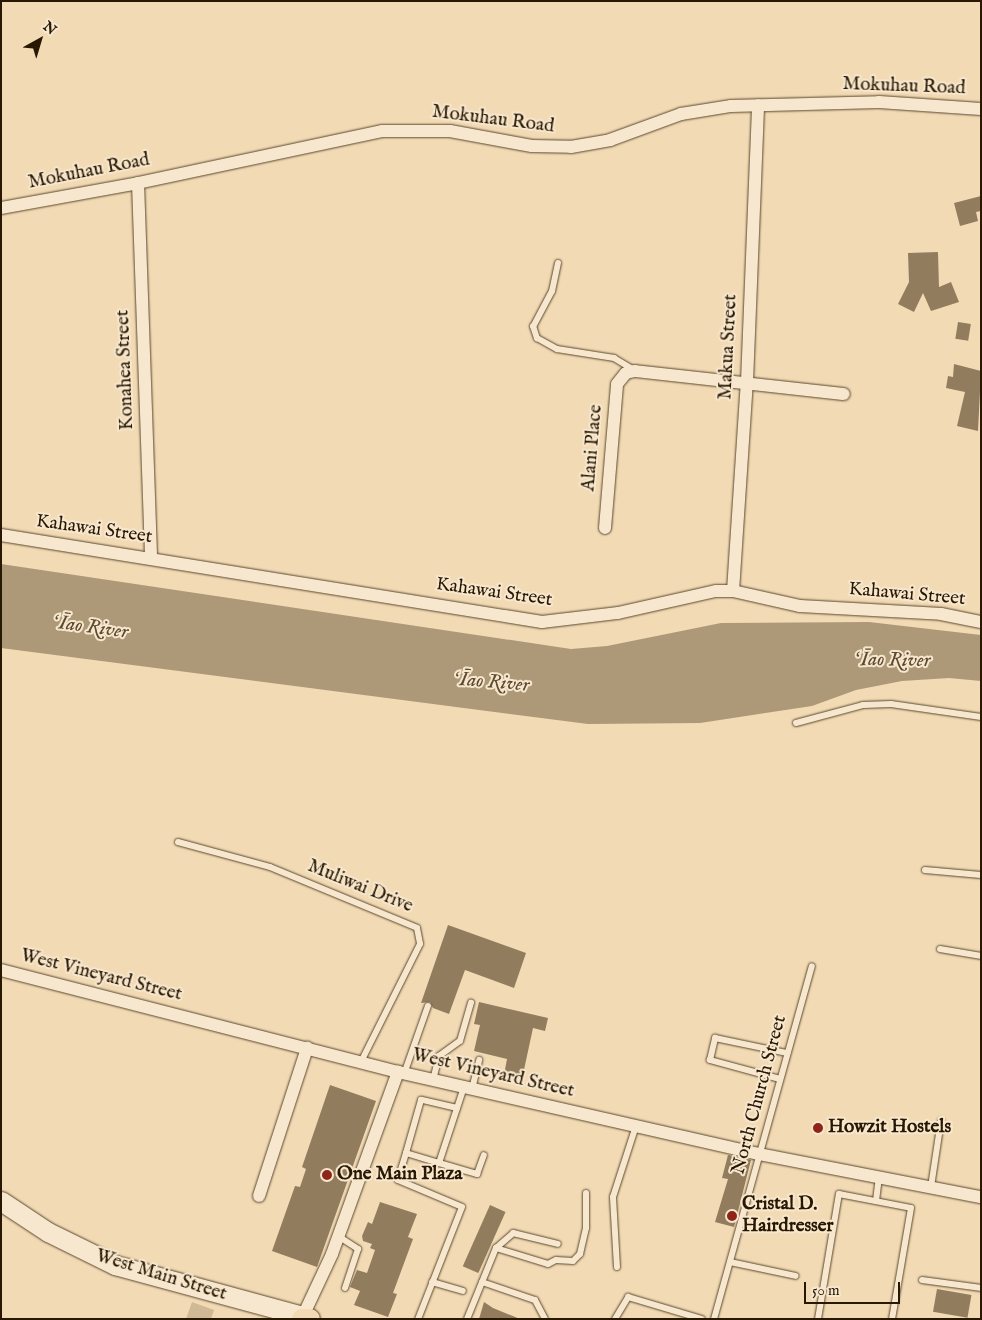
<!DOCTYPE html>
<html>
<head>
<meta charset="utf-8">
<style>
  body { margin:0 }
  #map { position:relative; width:982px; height:1320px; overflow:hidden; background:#f2dab4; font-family:"IM FELL English",serif }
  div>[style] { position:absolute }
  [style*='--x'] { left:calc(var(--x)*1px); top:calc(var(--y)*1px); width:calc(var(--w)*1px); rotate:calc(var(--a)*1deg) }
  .green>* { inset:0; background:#d0b996 }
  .water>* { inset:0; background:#ad9877 }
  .building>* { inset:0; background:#917c5e; transform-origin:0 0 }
  .roads { filter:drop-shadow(0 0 1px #5a482e) drop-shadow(0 0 1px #5a482e) }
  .lane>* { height:6px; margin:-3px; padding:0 3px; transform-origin:3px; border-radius:3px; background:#f7e7ce }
  .street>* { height:12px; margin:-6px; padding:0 6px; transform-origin:6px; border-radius:6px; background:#f7e7ce }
  .secondary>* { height:19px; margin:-9.5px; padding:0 9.5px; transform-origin:9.5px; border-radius:9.5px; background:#f7e7ce }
  .primary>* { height:20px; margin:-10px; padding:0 10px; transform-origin:10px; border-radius:10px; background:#f2dab4 }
  .dots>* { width:14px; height:14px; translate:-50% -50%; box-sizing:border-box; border:2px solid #f7e7ce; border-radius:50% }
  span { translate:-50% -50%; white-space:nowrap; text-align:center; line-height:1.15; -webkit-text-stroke:4px #f7e7ce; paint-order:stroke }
  .street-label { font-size:19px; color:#281701 }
  .poi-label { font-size:19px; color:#281701; font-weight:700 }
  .left { translate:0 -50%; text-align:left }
  .water-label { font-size:20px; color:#5d4b30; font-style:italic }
  .frame { position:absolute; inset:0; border:2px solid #281701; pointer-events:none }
  .north { position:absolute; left:15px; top:15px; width:50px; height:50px; -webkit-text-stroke:4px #f7e7ce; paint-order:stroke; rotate:39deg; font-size:14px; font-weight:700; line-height:20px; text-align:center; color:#281701 }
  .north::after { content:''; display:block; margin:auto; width:18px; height:22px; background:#281701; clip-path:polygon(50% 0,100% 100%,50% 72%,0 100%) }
  .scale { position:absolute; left:804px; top:1282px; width:96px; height:22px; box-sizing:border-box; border:2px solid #281701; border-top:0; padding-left:6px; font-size:15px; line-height:18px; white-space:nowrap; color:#281701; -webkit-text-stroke:4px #f7e7ce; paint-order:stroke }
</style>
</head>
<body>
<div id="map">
  <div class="green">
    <div style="clip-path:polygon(192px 1302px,214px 1310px,211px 1319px,186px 1319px)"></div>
  </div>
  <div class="water">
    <div style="clip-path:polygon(1px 564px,571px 649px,607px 646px,721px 623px,869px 622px,981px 635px,981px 681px,949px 678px,902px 681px,856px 690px,812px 706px,700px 723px,588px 724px,1px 648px)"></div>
  </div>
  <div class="building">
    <div style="clip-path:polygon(981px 196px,981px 211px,976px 212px,978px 221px,960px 226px,954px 203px)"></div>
    <div style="clip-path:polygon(938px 252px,939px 287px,951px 282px,959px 302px,931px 311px,923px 293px,914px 312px,898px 304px,909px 282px,908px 253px)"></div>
    <div style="left:958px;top:322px;width:13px;height:17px;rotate:9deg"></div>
    <div style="clip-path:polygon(954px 364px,981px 371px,978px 431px,957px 426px,965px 392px,946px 388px,948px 376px,953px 377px)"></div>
    <div style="clip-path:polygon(448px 925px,526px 953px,514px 988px,465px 970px,449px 1014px,433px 1008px,430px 1002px,421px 1003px)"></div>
    <div style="clip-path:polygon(479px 1002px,548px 1018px,545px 1031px,533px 1028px,522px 1079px,504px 1075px,507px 1059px,474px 1051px,480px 1025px,474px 1024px)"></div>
    <div style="clip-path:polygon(330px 1085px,376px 1101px,317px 1267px,272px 1251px,295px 1186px,300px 1187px,306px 1169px,302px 1167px)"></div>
    <div style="clip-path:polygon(728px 1155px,751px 1160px,734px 1227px,715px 1222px,728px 1179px,722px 1178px)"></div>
    <div style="clip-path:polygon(380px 1202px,417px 1214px,408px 1237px,413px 1239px,393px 1293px,397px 1294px,388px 1317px,354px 1305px,360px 1291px,350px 1287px,357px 1270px,367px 1273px,375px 1250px,370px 1248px,372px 1244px,363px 1241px,362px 1236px,368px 1222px,372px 1224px)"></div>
    <div style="left:490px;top:1205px;width:17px;height:67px;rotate:24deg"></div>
    <div style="left:937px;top:1289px;width:35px;height:23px;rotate:10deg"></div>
    <div style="clip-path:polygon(484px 1302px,493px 1308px,520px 1319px,479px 1319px)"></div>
  </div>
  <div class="roads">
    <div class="lane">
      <div style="--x:558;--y:263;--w:29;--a:102"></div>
      <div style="--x:552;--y:291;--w:40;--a:118"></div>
      <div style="--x:533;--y:326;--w:13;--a:72"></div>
      <div style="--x:537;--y:338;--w:23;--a:29"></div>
      <div style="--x:557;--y:349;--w:58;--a:9"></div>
      <div style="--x:614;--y:358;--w:23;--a:31"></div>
      <div style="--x:796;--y:723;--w:69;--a:-15"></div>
      <div style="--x:863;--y:705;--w:28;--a:-2"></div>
      <div style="--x:891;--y:704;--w:91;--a:8.2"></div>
      <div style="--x:178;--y:842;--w:95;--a:15.2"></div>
      <div style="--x:270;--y:867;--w:159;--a:22.5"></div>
      <div style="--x:417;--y:928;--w:16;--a:79"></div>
      <div style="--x:420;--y:944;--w:132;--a:116.6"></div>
      <div style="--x:925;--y:870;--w:56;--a:5.1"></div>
      <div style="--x:940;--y:949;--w:42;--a:9.7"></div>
      <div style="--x:404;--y:1074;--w:72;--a:-70.6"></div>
      <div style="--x:780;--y:1079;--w:73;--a:-164.8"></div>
      <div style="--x:710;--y:1060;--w:23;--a:-77"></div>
      <div style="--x:715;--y:1038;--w:74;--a:11.8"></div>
      <div style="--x:433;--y:1080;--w:25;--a:-76"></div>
      <div style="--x:439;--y:1056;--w:26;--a:-36"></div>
      <div style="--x:460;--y:1041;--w:40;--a:-74"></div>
      <div style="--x:472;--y:1089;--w:30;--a:-76"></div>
      <div style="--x:457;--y:1108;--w:37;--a:-167"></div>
      <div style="--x:421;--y:1100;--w:55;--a:105.8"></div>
      <div style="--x:406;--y:1153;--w:34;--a:17"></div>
      <div style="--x:439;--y:1163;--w:80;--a:-71.8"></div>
      <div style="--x:406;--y:1153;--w:28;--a:107"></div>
      <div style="--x:398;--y:1180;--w:69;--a:22.9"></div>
      <div style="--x:462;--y:1207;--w:120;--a:111.4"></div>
      <div style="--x:439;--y:1163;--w:40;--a:16"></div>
      <div style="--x:477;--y:1174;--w:20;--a:-70"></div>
      <div style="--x:931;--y:1187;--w:67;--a:-81.4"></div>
      <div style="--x:876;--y:1201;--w:23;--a:-83"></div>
      <div style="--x:338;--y:1236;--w:24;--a:33"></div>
      <div style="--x:358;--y:1249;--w:41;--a:108.4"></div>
      <div style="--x:496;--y:1248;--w:54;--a:17.1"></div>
      <div style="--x:548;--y:1264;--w:9;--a:-27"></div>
      <div style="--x:556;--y:1260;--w:17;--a:3"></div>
      <div style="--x:573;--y:1261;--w:10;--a:-45"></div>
      <div style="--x:580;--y:1254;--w:27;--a:-77"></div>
      <div style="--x:586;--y:1228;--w:35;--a:-90"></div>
      <div style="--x:730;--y:1262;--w:67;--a:12"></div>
      <div style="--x:617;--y:1267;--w:70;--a:-93.3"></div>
      <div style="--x:613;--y:1197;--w:75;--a:-72.1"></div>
      <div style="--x:922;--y:1280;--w:60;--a:7.7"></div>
      <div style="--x:432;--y:1282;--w:32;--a:16"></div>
      <div style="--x:482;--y:1282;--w:56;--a:18.8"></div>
      <div style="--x:535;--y:1300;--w:21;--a:62"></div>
      <div style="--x:467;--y:1319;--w:77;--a:-67.8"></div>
      <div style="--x:496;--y:1248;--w:23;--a:-41"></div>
      <div style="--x:513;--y:1233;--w:46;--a:13.7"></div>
      <div style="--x:615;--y:1319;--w:26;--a:-59"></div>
      <div style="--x:628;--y:1297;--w:77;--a:16.6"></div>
      <div style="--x:714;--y:1319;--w:366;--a:-74.5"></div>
      <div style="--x:818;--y:1319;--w:127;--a:-80.5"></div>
      <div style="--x:839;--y:1194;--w:73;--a:11"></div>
      <div style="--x:911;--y:1208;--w:113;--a:99.7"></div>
    </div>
    <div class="street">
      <div style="--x:138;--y:183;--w:374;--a:88"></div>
      <div style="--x:1;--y:208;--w:139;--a:-10.3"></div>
      <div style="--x:138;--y:183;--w:249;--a:-12"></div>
      <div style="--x:382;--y:131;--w:68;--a:0"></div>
      <div style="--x:450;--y:131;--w:83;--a:10.4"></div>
      <div style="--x:532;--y:146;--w:39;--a:1"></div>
      <div style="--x:571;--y:147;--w:40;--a:-10"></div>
      <div style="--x:610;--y:140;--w:76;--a:-20.1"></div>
      <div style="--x:681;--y:114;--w:51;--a:-9.1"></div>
      <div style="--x:731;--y:106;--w:148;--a:-1.5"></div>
      <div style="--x:879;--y:102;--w:102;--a:3.9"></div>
      <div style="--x:605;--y:528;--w:144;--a:-85.2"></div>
      <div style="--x:617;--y:384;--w:14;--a:-51"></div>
      <div style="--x:626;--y:373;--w:9;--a:-13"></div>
      <div style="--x:635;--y:371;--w:210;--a:6.3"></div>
      <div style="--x:1;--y:535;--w:548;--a:9.14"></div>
      <div style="--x:542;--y:622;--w:77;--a:-6.8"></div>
      <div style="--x:618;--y:613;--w:100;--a:-12.7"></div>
      <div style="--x:716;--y:591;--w:17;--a:0"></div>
      <div style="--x:733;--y:591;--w:69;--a:12.6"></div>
      <div style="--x:800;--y:606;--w:141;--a:3.2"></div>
      <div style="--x:941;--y:614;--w:41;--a:11.3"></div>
      <div style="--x:733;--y:591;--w:209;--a:-86.2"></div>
      <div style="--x:747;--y:382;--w:277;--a:-87.7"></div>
      <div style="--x:1;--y:970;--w:410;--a:14.4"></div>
      <div style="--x:398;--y:1072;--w:370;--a:12.8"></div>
      <div style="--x:759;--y:1154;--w:226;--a:11"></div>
      <div style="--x:259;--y:1196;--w:156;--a:-72"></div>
      <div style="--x:303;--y:1316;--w:68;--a:-64.9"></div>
      <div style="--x:332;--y:1254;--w:194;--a:-70.1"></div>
    </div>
    <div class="secondary">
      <div style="--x:1;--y:1201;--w:56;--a:33.4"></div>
      <div style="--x:48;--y:1232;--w:75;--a:26.2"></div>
      <div style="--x:115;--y:1265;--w:195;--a:15.2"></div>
    </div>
    <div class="primary">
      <div style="--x:302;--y:1319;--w:8;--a:0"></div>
    </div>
  </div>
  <div class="dots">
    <div style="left:818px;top:1128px;background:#8f2418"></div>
    <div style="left:327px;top:1175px;background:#8f2418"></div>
    <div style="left:732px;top:1216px;background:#8f2418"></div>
  </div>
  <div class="street-label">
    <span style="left:904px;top:87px;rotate:2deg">Mokuhau Road</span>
    <span style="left:493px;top:120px;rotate:7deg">Mokuhau Road</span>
    <span style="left:89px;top:172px;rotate:-11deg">Mokuhau Road</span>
    <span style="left:729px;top:347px;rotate:-87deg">Makua Street</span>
    <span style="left:126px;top:370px;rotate:-92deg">Konahea Street</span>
    <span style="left:593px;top:448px;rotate:-85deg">Alani Place</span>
    <span style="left:94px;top:530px;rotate:8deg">Kahawai Street</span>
    <span style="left:494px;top:593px;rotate:8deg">Kahawai Street</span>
    <span style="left:907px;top:595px;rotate:5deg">Kahawai Street</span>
    <span style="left:360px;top:887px;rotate:22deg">Muliwai Drive</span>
    <span style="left:101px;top:976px;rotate:14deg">West Vineyard Street</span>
    <span style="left:493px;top:1074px;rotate:13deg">West Vineyard Street</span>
    <span style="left:760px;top:1095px;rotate:-75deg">North Church Street</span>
    <span style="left:161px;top:1276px;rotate:17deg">West Main Street</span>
  </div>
  <div class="poi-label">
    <span class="left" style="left:828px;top:1128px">Howzit Hostels</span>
    <span class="left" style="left:337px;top:1175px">One Main Plaza</span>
    <span class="left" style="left:742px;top:1216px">Cristal D.<br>Hairdresser</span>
  </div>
  <div class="water-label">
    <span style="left:90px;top:627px;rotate:8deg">ʻĪao River</span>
    <span style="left:892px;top:660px;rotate:1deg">ʻĪao River</span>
    <span style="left:491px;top:682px;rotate:5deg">ʻĪao River</span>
  </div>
  <div class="frame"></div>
  <div class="north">N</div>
  <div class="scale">50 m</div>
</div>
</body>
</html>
